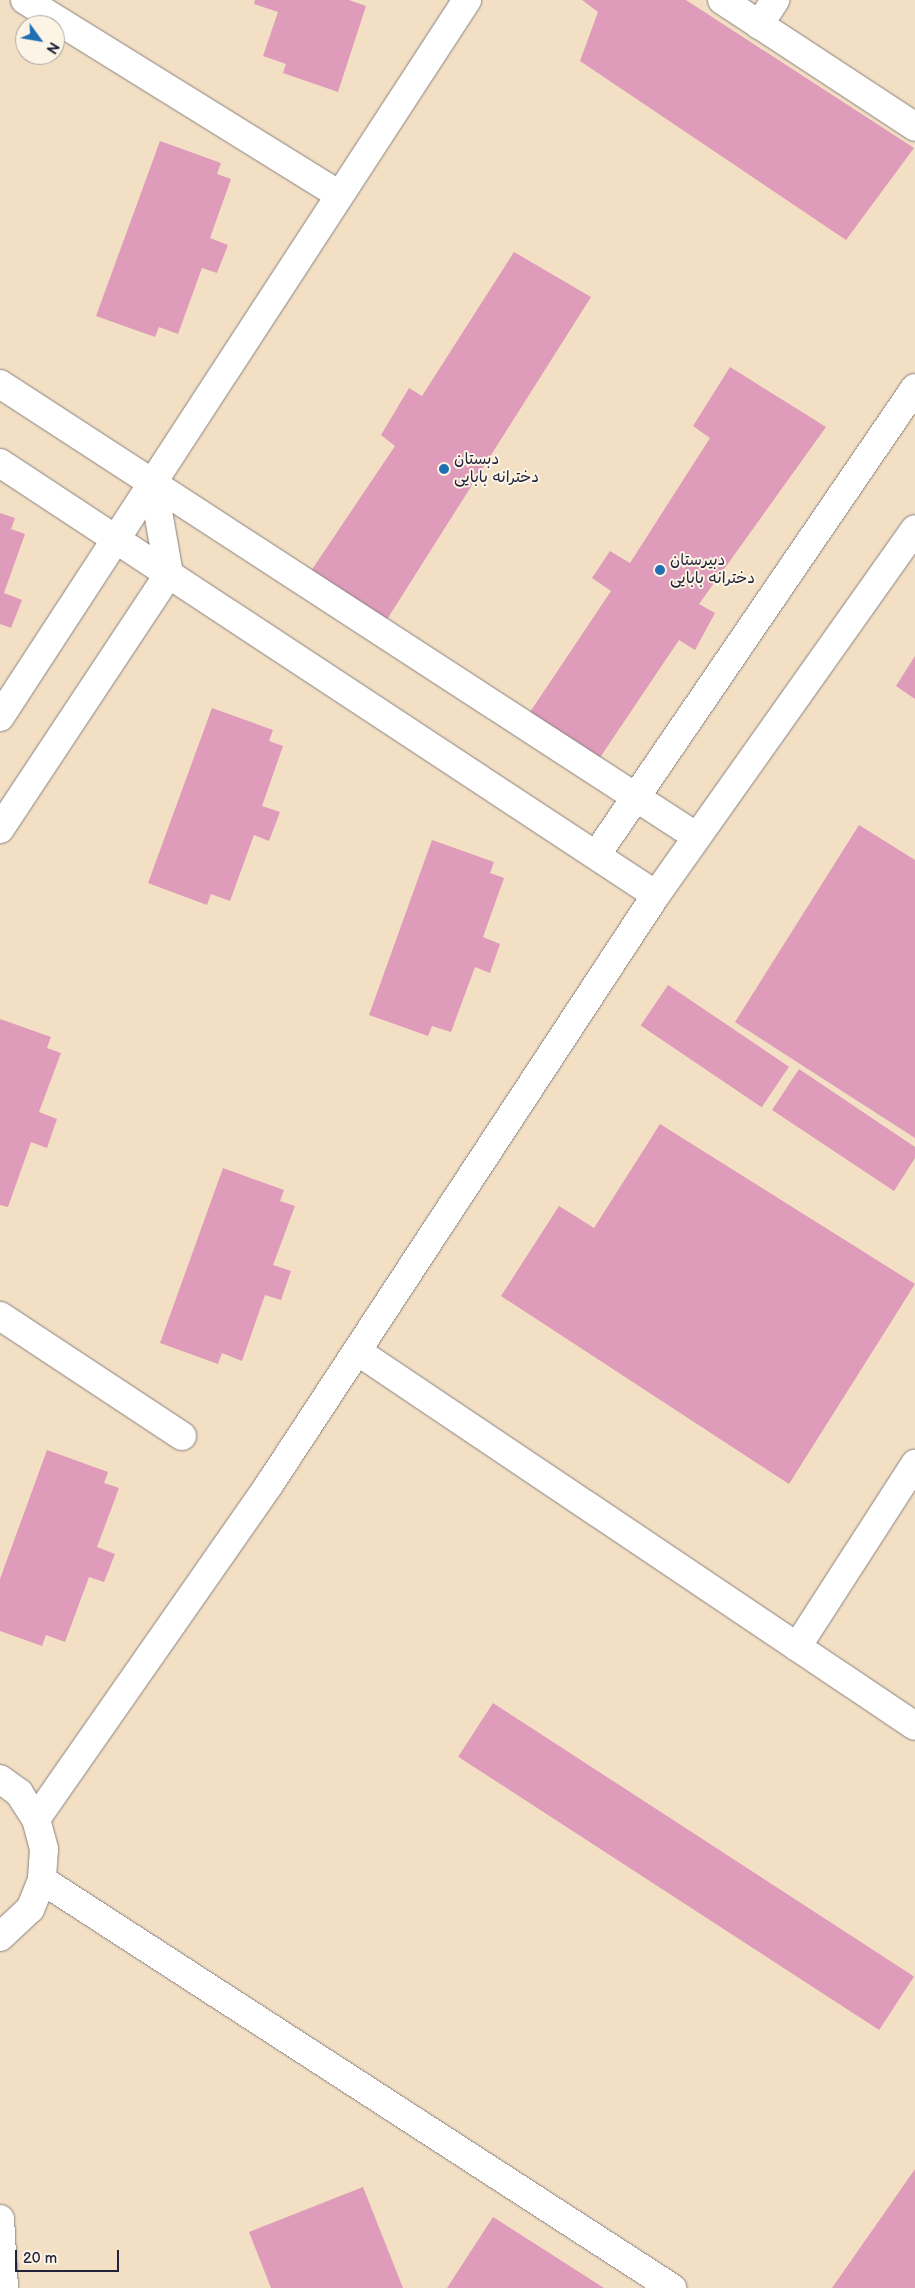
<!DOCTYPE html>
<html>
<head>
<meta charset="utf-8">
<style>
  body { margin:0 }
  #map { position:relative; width:915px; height:2288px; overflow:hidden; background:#f3e0c4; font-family:"Balsamiq Sans","Playpen Sans Arabic",sans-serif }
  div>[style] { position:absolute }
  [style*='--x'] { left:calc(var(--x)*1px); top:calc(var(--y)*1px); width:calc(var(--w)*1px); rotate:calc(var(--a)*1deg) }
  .building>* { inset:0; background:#de9bba; transform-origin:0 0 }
  .roads { filter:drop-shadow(0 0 1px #8a8180) drop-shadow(0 0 1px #8a8180) }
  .minor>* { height:28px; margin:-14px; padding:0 14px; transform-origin:14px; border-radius:14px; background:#fff }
  .dots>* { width:14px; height:14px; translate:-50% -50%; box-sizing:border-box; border:2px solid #fcf5e5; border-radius:50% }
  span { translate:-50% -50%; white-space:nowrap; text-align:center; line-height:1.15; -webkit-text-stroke:4px #fcf5e5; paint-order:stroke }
  .poi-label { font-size:16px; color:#22223b }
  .left { translate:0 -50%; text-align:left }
  .north { position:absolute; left:15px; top:15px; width:50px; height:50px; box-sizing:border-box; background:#fcf5e5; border:1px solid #a5a1a1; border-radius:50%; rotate:122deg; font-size:14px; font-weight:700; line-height:20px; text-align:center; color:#22223b }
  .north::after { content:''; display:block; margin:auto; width:18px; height:22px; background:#1f6fb2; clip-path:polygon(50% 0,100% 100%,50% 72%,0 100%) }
  .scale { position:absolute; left:15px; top:2250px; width:104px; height:22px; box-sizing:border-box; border:2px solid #22223b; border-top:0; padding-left:6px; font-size:15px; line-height:18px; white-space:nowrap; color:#22223b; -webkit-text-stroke:4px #fcf5e5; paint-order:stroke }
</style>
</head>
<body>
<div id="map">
  <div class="building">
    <div style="clip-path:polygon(255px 0,349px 0,366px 6px,338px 92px,283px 73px,286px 64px,263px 56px,278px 12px,254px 4px)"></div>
    <div style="clip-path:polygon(582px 0,686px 0,914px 148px,846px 240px,580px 61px,598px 12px)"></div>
    <div style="clip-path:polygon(160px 141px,221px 163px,217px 174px,231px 179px,210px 238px,228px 245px,217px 273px,202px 268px,178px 334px,159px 327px,155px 337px,96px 316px)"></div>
    <div style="clip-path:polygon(514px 252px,591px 297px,386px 621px,311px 571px,395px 446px,381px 435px,409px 388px,422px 396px)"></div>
    <div style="clip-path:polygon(730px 367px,826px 427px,699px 604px,715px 613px,695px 650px,679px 640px,599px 759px,526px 718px,611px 591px,592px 578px,610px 551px,630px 563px,710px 438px,693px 426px)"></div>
    <div style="clip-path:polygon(0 513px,15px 518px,11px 529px,25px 534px,4px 593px,22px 600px,11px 628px,0 624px)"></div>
    <div style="clip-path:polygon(915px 656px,915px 699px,896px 686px)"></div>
    <div style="clip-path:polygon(212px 708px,273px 730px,269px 741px,283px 746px,262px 806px,280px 812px,269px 841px,254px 835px,230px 901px,211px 894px,207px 905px,148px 883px)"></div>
    <div style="clip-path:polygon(859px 825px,915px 860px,915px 1138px,735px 1022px)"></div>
    <div style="clip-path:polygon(432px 840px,494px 862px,490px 873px,504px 878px,483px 937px,500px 944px,490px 973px,475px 967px,451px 1032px,432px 1026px,428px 1036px,369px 1015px)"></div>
    <div style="left:668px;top:985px;width:146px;height:49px;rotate:34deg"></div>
    <div style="clip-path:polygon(0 1019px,51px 1037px,47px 1048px,61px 1053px,39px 1112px,57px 1119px,47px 1148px,31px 1142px,8px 1207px,0 1205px)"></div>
    <div style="clip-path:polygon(799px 1069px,915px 1147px,915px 1158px,894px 1191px,772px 1110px)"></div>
    <div style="clip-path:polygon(660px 1124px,915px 1284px,789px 1484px,501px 1296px,559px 1206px,594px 1228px)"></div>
    <div style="clip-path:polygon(223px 1168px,284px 1190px,280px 1201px,295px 1206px,273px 1265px,291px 1271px,281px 1300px,265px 1295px,242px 1361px,222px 1353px,218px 1364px,160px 1343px)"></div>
    <div style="clip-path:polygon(47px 1450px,108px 1472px,104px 1483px,119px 1488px,97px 1547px,115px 1554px,104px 1582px,89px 1577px,65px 1642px,46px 1635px,42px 1646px,0 1631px,0 1579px)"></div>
    <div style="left:493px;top:1703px;width:502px;height:64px;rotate:33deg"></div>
    <div style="clip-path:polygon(915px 2169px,915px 2288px,832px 2288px)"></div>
    <div style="clip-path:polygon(363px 2187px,403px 2288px,271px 2288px,249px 2232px)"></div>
    <div style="clip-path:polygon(493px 2217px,604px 2288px,447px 2288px)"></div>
  </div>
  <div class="roads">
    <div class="minor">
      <div style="--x:25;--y:0;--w:370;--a:31.8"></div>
      <div style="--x:722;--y:0;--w:231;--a:33.3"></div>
      <div style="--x:759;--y:25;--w:30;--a:-57"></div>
      <div style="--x:0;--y:384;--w:831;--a:33.02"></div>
      <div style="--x:0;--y:463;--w:785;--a:33.37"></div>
      <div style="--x:0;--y:717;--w:856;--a:-56.92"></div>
      <div style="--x:0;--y:829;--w:306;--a:-56.5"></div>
      <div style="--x:169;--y:574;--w:92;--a:-100"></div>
      <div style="--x:597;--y:854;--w:564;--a:-55.69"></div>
      <div style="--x:0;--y:1316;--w:218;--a:33.4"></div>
      <div style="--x:357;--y:1351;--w:672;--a:33.9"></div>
      <div style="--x:797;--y:1647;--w:218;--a:-57.2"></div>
      <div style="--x:0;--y:1779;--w:24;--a:36"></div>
      <div style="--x:19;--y:1793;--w:31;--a:57"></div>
      <div style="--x:36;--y:1819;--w:31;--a:75"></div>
      <div style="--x:44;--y:1849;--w:31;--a:94"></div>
      <div style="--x:42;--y:1880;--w:31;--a:112"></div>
      <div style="--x:30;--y:1909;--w:41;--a:137"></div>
      <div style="--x:36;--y:1819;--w:407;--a:-55.1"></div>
      <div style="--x:269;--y:1485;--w:706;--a:-56.74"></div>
      <div style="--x:656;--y:895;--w:448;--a:-54.7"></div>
      <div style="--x:42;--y:1880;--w:751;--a:32.93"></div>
      <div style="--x:0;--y:2219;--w:69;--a:86.7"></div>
    </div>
  </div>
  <div class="dots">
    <div style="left:444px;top:469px;background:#1f6fb2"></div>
    <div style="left:660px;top:570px;background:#1f6fb2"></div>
  </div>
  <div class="poi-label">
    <span class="left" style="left:454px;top:469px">دبستان<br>دخترانه بابایی</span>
    <span class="left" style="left:670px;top:570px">دبیرستان<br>دخترانه بابایی</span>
  </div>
  <div class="north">N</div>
  <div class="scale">20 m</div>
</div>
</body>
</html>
